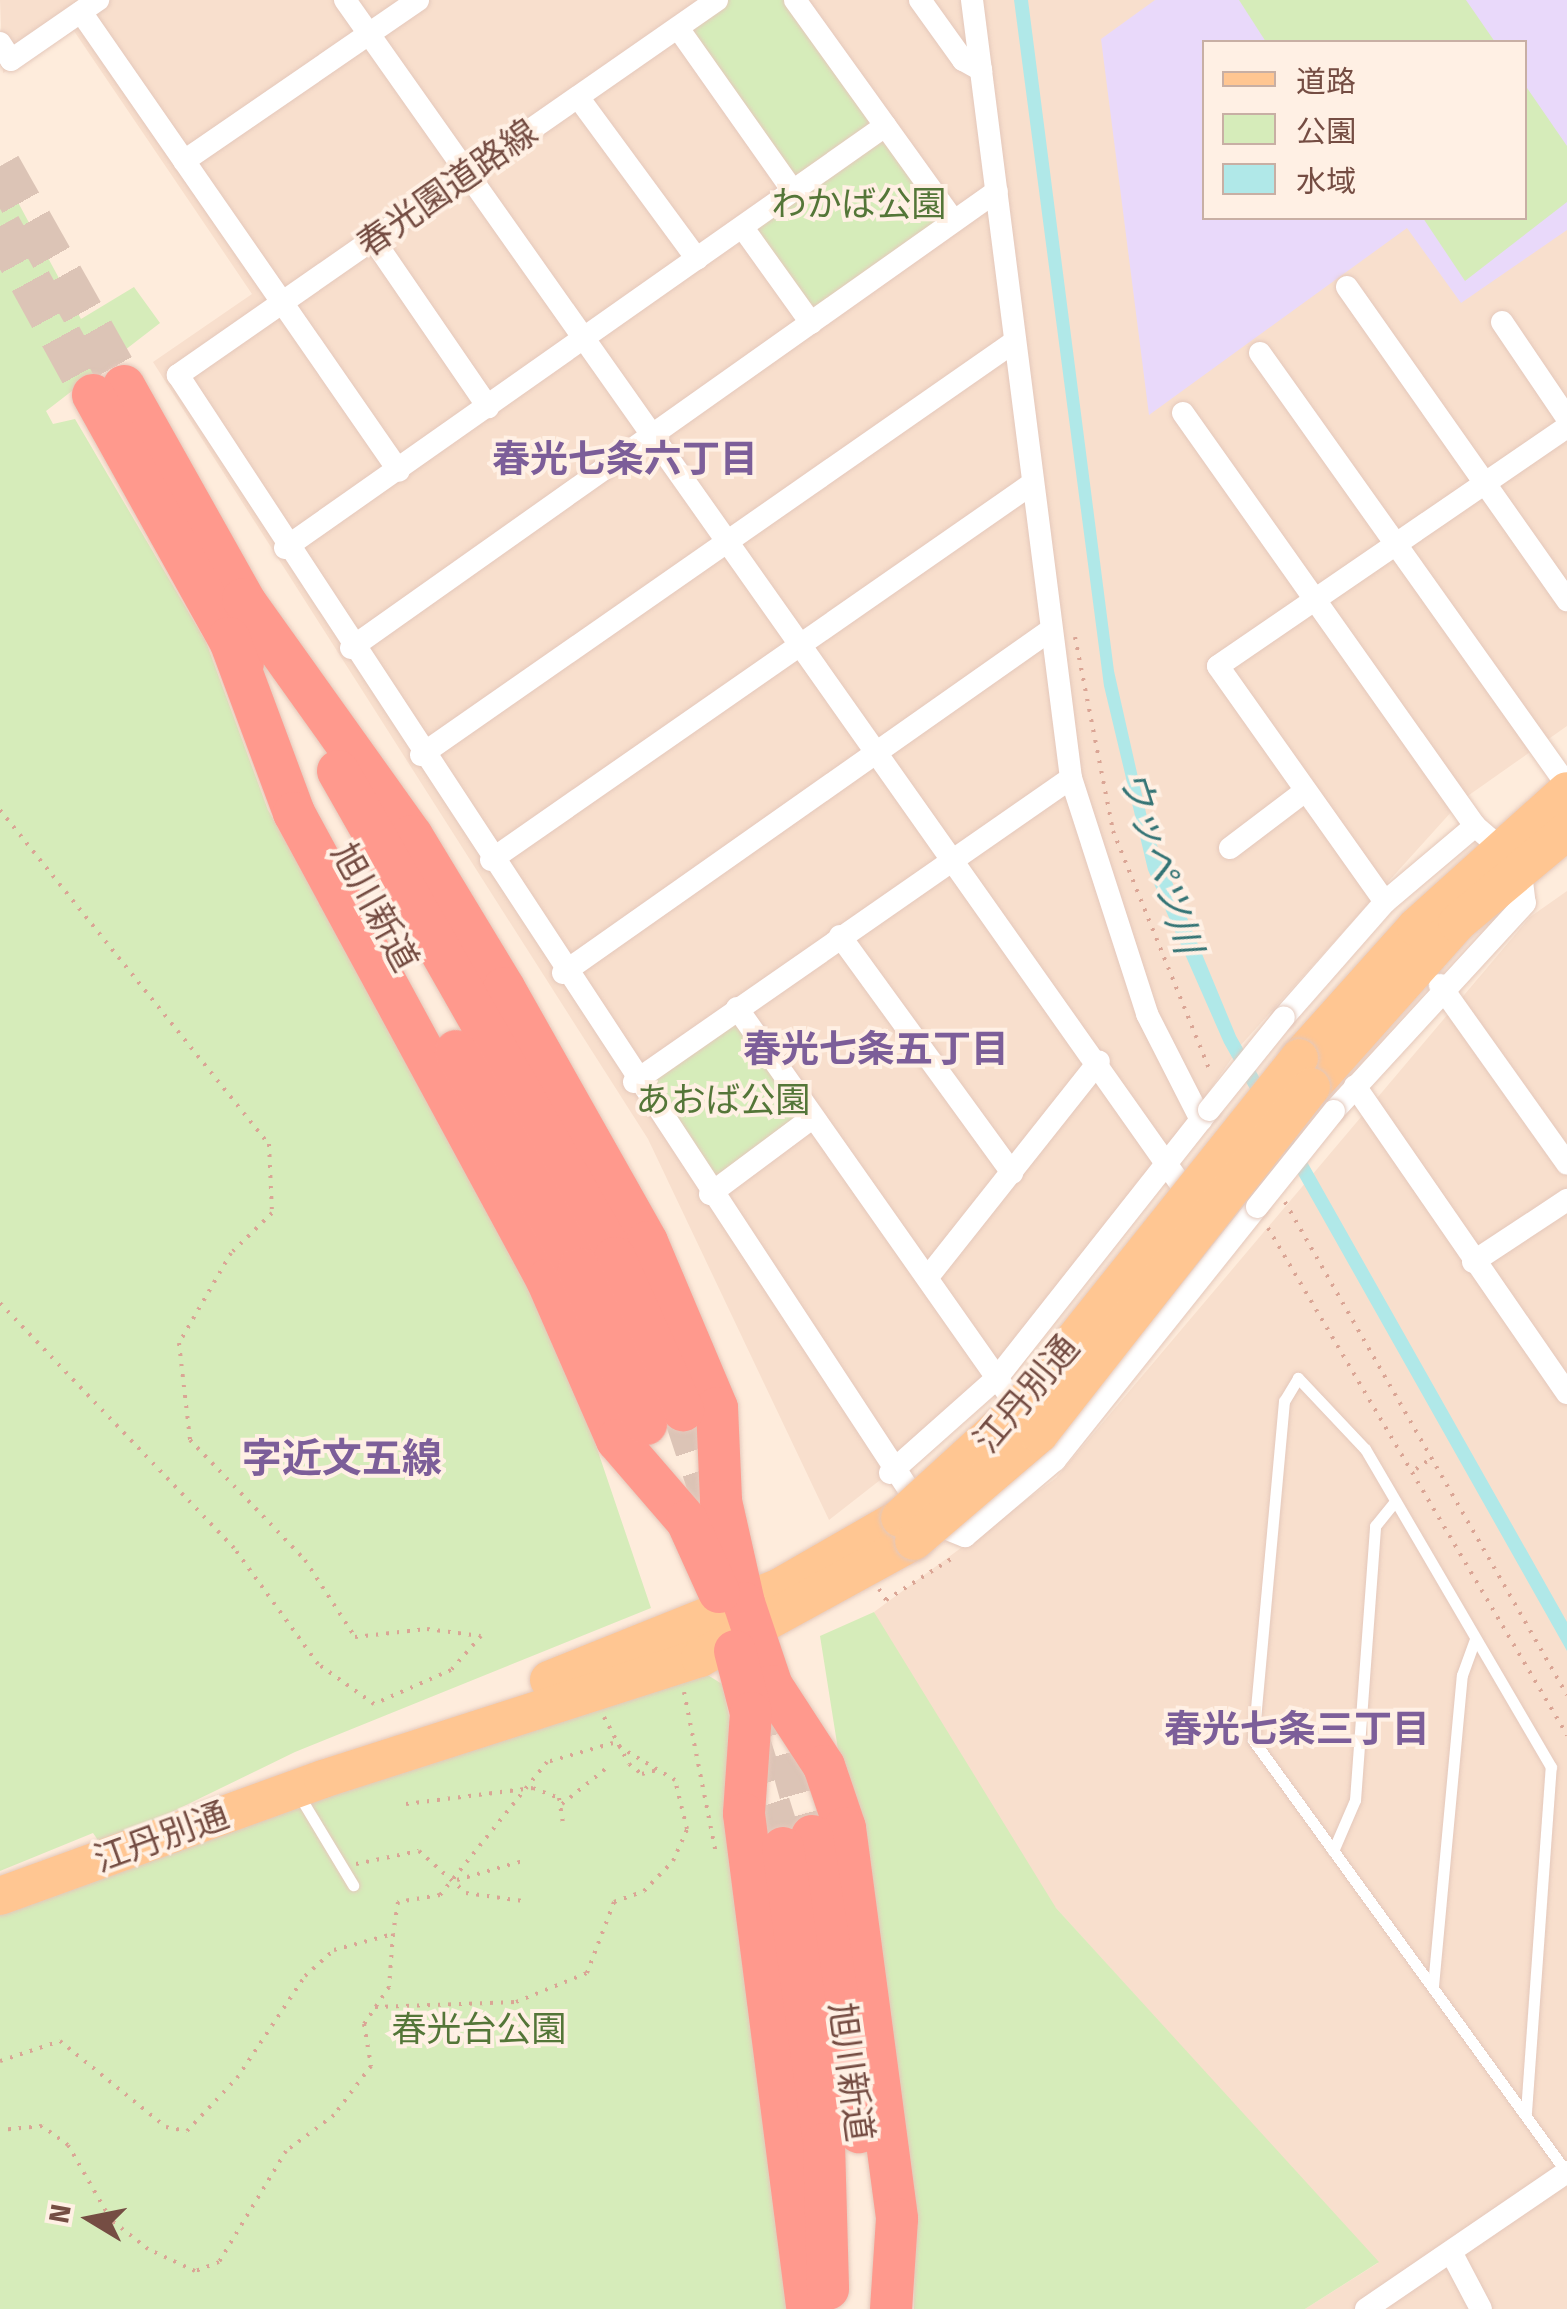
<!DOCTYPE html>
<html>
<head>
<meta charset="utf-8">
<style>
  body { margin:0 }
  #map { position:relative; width:1567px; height:2309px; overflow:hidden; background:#feecdc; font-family:"Fira Sans","Noto Sans JP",sans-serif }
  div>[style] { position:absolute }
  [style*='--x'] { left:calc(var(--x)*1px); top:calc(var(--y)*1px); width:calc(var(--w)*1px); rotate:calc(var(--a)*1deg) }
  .residential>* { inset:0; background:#f8dfcd }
  .education>* { inset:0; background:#e9d9fa }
  .green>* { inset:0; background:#d6ecba; transform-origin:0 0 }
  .water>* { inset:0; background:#b0e8e8 }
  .highway-tunnel>* { height:42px; margin-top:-21px; transform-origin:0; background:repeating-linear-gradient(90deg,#dcc4b6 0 42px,transparent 0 63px) }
  .path>* { height:4px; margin-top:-2px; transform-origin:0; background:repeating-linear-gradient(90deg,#daa595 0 2.5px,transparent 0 10.5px) }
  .roads { filter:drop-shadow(0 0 2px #e4c8bb) drop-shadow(0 0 2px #e4c8bb) }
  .lane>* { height:11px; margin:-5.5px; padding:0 5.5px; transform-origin:5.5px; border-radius:5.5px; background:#fff }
  .street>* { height:22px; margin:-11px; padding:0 11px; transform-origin:11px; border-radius:11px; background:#fff }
  .primary>* { height:38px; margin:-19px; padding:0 19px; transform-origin:19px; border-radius:19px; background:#ffc692 }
  .highway>* { height:42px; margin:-21px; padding:0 21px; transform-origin:21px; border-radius:21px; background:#ff998d }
  .bridges { filter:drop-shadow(0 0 2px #e4c8bb) drop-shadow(0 0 2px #e4c8bb) }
  .street-bridge>* { height:22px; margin:-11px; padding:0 11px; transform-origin:11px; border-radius:11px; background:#fff }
  .primary-bridge>* { height:38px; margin:-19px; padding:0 19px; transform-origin:19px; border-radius:19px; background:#ffc692 }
  span { translate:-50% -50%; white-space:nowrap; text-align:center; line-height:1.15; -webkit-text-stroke:8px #fff0e4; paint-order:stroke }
  .street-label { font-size:35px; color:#754d43 }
  .park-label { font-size:35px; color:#547638 }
  .neighbourhood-label { font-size:38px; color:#7c5e99; font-weight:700 }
  .water-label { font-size:38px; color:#347475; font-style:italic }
  .quarter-label { font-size:40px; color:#7c5e99; font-weight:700 }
  .legend { position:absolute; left:1202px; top:40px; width:325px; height:180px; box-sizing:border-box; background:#fff0e4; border:2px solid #c8afa4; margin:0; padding:12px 18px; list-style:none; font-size:30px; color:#754d43 }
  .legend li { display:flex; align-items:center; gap:20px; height:50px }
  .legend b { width:50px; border:2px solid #c8afa4 }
  .north { position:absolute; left:40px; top:2169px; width:100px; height:100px; -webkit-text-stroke:8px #fff0e4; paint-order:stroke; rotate:280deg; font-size:28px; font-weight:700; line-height:40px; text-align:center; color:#754d43 }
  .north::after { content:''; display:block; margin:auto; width:35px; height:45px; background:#754d43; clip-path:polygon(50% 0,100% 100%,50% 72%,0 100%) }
</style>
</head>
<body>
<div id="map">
  <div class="residential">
    <div style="clip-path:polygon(evenodd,0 0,1567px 0,1567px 726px,1462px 800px,1240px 1046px,1017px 1373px,829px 1520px,648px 1139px,153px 362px,252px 294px,74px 31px,3px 73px,0 0,1204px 42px,1524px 42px,1524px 218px,1204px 218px,1204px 42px)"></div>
    <div style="clip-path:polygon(1567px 891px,1567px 2309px,1305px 2309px,1378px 2263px,976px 1820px,874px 1612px,1056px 1478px,1530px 917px)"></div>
  </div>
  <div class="education">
    <div style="clip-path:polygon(evenodd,1155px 0,1567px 0,1567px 230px,1461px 303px,1407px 228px,1149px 415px,1101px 39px,1155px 0,1204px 42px,1524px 42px,1524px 218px,1204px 218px,1204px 42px)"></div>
  </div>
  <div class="green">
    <div style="clip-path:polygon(717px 0,795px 0,954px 221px,811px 323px,743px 228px,792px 191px,678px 28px)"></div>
    <div style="clip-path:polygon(1239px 0,1466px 0,1495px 42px,1266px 42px)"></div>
    <div style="clip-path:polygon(1525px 85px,1567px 146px,1567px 202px,1465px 281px,1423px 218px,1524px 218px)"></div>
    <div style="clip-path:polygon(0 169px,81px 319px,134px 287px,160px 323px,46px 411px,53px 424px,75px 419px,206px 642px,268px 810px,506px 1238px,589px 1425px,651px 1608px,295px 1752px,102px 1846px,93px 1833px,0 1871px)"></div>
    <div style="left:737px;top:1008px;width:133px;height:127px;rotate:56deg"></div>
    <div style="clip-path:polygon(874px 1612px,1056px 1908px,1379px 2262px,1305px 2309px,914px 2309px,915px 2235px,820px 1636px)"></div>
    <div style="clip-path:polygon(706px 1674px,722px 1684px,736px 1749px,789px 2309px,0 2309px,0 1907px,323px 1786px)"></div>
  </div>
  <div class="water">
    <div style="clip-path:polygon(1014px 0,1028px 0,1114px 671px,1149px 826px,1236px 1036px,1567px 1622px,1567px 1651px,1224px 1043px,1148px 870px,1104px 686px)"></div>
  </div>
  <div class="highway-tunnel">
    <div style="--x:0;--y:166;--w:253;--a:60.6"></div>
    <div style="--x:0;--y:226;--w:193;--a:61.2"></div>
    <div style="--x:683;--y:1410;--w:105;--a:71.7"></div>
    <div style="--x:772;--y:1692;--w:149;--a:74.5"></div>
    <div style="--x:750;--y:1744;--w:109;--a:72.4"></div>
  </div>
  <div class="path">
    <div style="--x:1075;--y:637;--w:198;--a:78.9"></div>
    <div style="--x:1113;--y:831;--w:261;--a:68"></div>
    <div style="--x:0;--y:810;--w:429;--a:51.2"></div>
    <div style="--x:269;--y:1144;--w:69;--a:87.5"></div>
    <div style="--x:272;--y:1213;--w:57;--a:135.7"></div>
    <div style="--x:231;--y:1253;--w:104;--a:120"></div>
    <div style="--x:179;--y:1343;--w:98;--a:83.5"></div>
    <div style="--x:190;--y:1440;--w:166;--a:46.2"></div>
    <div style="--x:305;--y:1560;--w:92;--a:57"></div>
    <div style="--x:355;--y:1637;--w:72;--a:-6.3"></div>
    <div style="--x:427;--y:1629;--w:54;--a:7.4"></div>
    <div style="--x:481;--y:1636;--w:45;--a:131.4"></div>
    <div style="--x:451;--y:1670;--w:84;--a:156.2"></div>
    <div style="--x:374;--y:1704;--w:69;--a:-144.5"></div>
    <div style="--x:318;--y:1664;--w:143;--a:-125.9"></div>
    <div style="--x:234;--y:1548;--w:339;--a:-133.7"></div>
    <div style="--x:1285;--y:1202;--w:568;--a:60.23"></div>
    <div style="--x:1268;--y:1228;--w:589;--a:59.47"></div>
    <div style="--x:1416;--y:1469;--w:19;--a:-35"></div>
    <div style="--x:879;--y:1589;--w:13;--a:58"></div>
    <div style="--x:886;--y:1600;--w:83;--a:-32.2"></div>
    <div style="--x:684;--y:1692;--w:165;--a:78.8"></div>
    <div style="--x:604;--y:1717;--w:53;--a:62"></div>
    <div style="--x:629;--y:1764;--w:16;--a:38"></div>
    <div style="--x:642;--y:1774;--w:20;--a:-15"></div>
    <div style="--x:406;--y:1804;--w:128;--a:-7.2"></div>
    <div style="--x:533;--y:1788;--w:28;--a:21"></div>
    <div style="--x:559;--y:1798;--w:31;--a:81"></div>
    <div style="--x:562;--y:1804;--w:60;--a:-39"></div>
    <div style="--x:356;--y:1864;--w:64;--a:-11.7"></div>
    <div style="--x:419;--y:1851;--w:63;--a:41.8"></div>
    <div style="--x:466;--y:1893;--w:58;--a:8"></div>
    <div style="--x:457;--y:1880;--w:69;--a:-16.1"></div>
    <div style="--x:375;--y:2007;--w:141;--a:-2"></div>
    <div style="--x:516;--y:2002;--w:77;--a:-22.2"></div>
    <div style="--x:587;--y:1973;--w:76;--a:-69.2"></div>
    <div style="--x:614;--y:1902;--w:32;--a:-20"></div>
    <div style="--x:644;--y:1891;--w:42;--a:-46"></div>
    <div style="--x:673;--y:1861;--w:35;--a:-66"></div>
    <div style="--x:687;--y:1829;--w:50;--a:-103.8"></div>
    <div style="--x:675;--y:1780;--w:72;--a:-149.2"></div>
    <div style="--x:613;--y:1743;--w:69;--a:163.9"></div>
    <div style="--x:547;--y:1762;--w:171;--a:128.8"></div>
    <div style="--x:440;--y:1895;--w:43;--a:170.5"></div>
    <div style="--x:398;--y:1902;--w:32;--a:99"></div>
    <div style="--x:0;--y:2061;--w:63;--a:-18.4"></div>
    <div style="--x:60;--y:2041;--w:136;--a:39.1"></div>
    <div style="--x:166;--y:2127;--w:21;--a:11"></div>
    <div style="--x:187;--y:2131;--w:73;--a:-46.7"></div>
    <div style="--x:237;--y:2078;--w:123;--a:-56.3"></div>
    <div style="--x:305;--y:1976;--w:39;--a:-42"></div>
    <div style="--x:334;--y:1950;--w:61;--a:-15.2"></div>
    <div style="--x:393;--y:1934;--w:53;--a:94.3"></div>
    <div style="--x:389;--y:1987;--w:45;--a:124"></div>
    <div style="--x:364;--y:2024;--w:43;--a:80.5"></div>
    <div style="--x:371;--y:2066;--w:61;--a:127.1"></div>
    <div style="--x:334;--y:2115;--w:60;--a:143.1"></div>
    <div style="--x:286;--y:2151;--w:130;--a:121.1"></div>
    <div style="--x:219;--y:2262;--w:26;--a:159"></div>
    <div style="--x:195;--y:2271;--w:52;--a:-154.9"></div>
    <div style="--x:148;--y:2249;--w:47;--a:-141.9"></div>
    <div style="--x:111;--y:2220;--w:86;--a:-119.8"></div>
    <div style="--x:68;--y:2145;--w:32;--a:-144"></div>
    <div style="--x:42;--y:2126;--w:42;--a:174.6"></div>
  </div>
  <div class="roads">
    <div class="lane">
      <div style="--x:297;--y:1792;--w:109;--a:58.9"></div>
      <div style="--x:1333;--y:1851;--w:56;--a:-66.7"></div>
      <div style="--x:1355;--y:1800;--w:275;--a:-85.8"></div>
      <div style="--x:1375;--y:1526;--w:32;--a:-51"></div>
      <div style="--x:1433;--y:1986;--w:312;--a:-84.7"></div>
      <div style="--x:1462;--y:1675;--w:37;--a:-70"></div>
      <div style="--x:1526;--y:2112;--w:346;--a:-85.9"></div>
      <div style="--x:1551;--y:1767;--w:368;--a:-120.3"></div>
      <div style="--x:1365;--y:1449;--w:98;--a:-133.3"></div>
      <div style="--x:1298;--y:1378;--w:27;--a:121"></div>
      <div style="--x:1284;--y:1401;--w:340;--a:95.2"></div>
      <div style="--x:1253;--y:1740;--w:535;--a:54.05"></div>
    </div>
    <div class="street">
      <div style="--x:345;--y:0;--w:1472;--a:54.79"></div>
      <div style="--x:717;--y:0;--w:657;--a:145.17"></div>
      <div style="--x:178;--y:375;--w:1372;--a:56.75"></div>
      <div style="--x:930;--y:1522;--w:38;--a:22"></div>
      <div style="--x:965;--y:1536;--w:118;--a:-40.2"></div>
      <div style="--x:1055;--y:1460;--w:324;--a:-51.4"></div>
      <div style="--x:795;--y:0;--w:272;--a:54.3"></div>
      <div style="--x:920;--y:0;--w:74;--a:54.4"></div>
      <div style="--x:963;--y:60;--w:21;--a:29"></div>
      <div style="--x:972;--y:0;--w:784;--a:82.75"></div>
      <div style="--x:1071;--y:778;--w:248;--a:72.1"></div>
      <div style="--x:1147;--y:1014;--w:119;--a:63"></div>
      <div style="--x:81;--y:12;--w:558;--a:55.29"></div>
      <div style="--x:678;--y:28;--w:199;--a:54.8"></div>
      <div style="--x:0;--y:43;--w:20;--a:57"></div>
      <div style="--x:11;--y:60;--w:106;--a:-34.6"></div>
      <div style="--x:578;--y:97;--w:201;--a:53.7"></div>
      <div style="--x:184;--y:161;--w:284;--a:-34.5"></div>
      <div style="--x:743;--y:228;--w:117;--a:54.4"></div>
      <div style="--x:373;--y:239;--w:204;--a:55.6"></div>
      <div style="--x:1347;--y:287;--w:383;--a:54.9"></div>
      <div style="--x:1502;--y:322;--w:116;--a:55.9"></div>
      <div style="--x:1260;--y:353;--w:530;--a:54.6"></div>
      <div style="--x:1183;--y:413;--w:506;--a:54.74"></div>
      <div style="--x:285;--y:548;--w:734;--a:-35.12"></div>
      <div style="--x:351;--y:648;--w:791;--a:-35.28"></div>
      <div style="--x:421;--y:755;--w:723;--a:-34.86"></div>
      <div style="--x:1230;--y:848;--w:94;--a:-37.2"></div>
      <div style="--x:491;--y:860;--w:660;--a:-34.82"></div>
      <div style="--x:1385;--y:902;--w:289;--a:-125.3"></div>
      <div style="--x:1218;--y:666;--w:423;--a:-34.4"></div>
      <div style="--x:840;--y:936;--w:293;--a:54"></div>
      <div style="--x:563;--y:973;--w:594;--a:-35.13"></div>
      <div style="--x:1440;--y:985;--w:219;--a:54.6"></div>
      <div style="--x:737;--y:1008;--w:499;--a:54.9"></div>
      <div style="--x:1284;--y:1017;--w:153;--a:-48.7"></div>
      <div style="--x:1385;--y:902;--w:118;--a:-40.2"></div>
      <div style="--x:1475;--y:826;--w:60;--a:40.9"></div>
      <div style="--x:1520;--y:865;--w:38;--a:83"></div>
      <div style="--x:1525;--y:903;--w:282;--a:132.6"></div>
      <div style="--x:634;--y:1082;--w:532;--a:-34.82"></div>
      <div style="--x:1355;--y:1086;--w:373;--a:55.4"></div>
      <div style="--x:710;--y:1194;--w:127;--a:-36.7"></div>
      <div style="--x:1473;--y:1262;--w:113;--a:-33.4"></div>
      <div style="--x:928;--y:1277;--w:275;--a:-51.6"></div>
      <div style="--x:890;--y:1473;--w:143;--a:-41.6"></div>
      <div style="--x:997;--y:1378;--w:342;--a:-51.7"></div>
      <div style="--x:1451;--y:2252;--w:64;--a:62.2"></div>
      <div style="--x:1366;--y:2309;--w:243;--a:-34.3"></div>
    </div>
    <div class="primary">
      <div style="--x:1299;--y:1058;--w:176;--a:-48.2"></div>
      <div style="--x:1416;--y:927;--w:203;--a:-42"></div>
      <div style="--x:1311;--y:1087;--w:220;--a:-48.3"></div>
      <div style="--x:1457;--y:923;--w:143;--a:-39.9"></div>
      <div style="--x:549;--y:1680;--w:249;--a:-21.9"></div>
      <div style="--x:780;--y:1587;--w:138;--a:-29.9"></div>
      <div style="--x:0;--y:1896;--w:344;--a:-19.9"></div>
      <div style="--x:323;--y:1779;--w:396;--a:-17.8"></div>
      <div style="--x:700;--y:1658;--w:244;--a:-28.7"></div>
    </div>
    <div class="highway">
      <div style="--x:124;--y:386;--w:270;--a:60.7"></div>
      <div style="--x:93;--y:395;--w:308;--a:60.9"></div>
      <div style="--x:243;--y:599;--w:291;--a:54.5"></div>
      <div style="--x:412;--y:836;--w:178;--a:58.8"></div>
      <div style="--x:504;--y:988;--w:291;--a:60.6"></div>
      <div style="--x:647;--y:1242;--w:180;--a:67.1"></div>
      <div style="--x:717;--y:1408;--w:93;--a:87.5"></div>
      <div style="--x:721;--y:1501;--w:105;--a:77.3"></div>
      <div style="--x:744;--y:1603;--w:88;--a:71.4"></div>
      <div style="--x:772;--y:1686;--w:95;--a:57"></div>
      <div style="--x:824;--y:1766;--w:65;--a:71.3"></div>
      <div style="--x:845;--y:1828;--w:394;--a:82.4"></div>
      <div style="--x:897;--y:2219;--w:90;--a:93.8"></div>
      <div style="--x:229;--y:638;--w:187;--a:69.6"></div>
      <div style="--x:294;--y:813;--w:531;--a:61.55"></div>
      <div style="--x:547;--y:1280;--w:175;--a:66.4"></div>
      <div style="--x:617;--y:1440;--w:107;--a:49.2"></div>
      <div style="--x:687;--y:1521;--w:78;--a:65.7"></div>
      <div style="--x:338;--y:771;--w:560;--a:60.37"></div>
      <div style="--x:615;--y:1258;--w:167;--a:65.9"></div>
      <div style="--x:456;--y:1051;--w:250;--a:60.6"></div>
      <div style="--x:579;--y:1269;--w:169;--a:66.6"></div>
      <div style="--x:735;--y:1651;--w:64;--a:75.5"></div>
      <div style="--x:751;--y:1713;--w:101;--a:94"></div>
      <div style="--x:744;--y:1814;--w:499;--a:82.7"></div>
      <div style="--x:812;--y:1836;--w:300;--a:81"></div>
      <div style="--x:783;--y:1848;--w:299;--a:82.1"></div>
      <div style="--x:824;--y:2144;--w:145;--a:88.4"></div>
    </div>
  </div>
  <div class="bridges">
    <div class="street-bridge">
      <div style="--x:1209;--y:1110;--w:119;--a:-51.1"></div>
      <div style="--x:1257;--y:1207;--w:123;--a:-51.3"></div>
    </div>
    <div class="primary-bridge">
      <div style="--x:900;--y:1518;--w:161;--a:-42.5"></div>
      <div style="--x:1019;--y:1409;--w:449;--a:-51.4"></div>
      <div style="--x:914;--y:1541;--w:165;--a:-40.6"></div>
      <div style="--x:1039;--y:1434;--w:441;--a:-51.9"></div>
    </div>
  </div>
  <div class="street-label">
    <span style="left:447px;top:188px;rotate:-35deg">春光園道路線</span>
    <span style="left:375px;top:907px;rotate:61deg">旭川新道</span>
    <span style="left:1026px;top:1394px;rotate:-50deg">江丹別通</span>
    <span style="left:161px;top:1837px;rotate:-20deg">江丹別通</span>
    <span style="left:851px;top:2072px;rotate:82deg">旭川新道</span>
  </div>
  <div class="park-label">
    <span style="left:859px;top:204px">わかば公園</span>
    <span style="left:723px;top:1100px">あおば公園</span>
    <span style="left:479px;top:2029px">春光台公園</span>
  </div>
  <div class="neighbourhood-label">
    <span style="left:625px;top:460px">春光七条六丁目</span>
    <span style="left:876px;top:1050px">春光七条五丁目</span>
    <span style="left:1297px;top:1730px">春光七条三丁目</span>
  </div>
  <div class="water-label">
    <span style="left:1160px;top:862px;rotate:72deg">ウッペツ川</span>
  </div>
  <div class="quarter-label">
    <span style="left:342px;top:1459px">字近文五線</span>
  </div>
  <ul class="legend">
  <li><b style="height:12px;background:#ffc692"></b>道路</li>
  <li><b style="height:28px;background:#d6ecba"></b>公園</li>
  <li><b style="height:28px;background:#b0e8e8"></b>水域</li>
  </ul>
  <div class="north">N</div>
</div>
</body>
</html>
